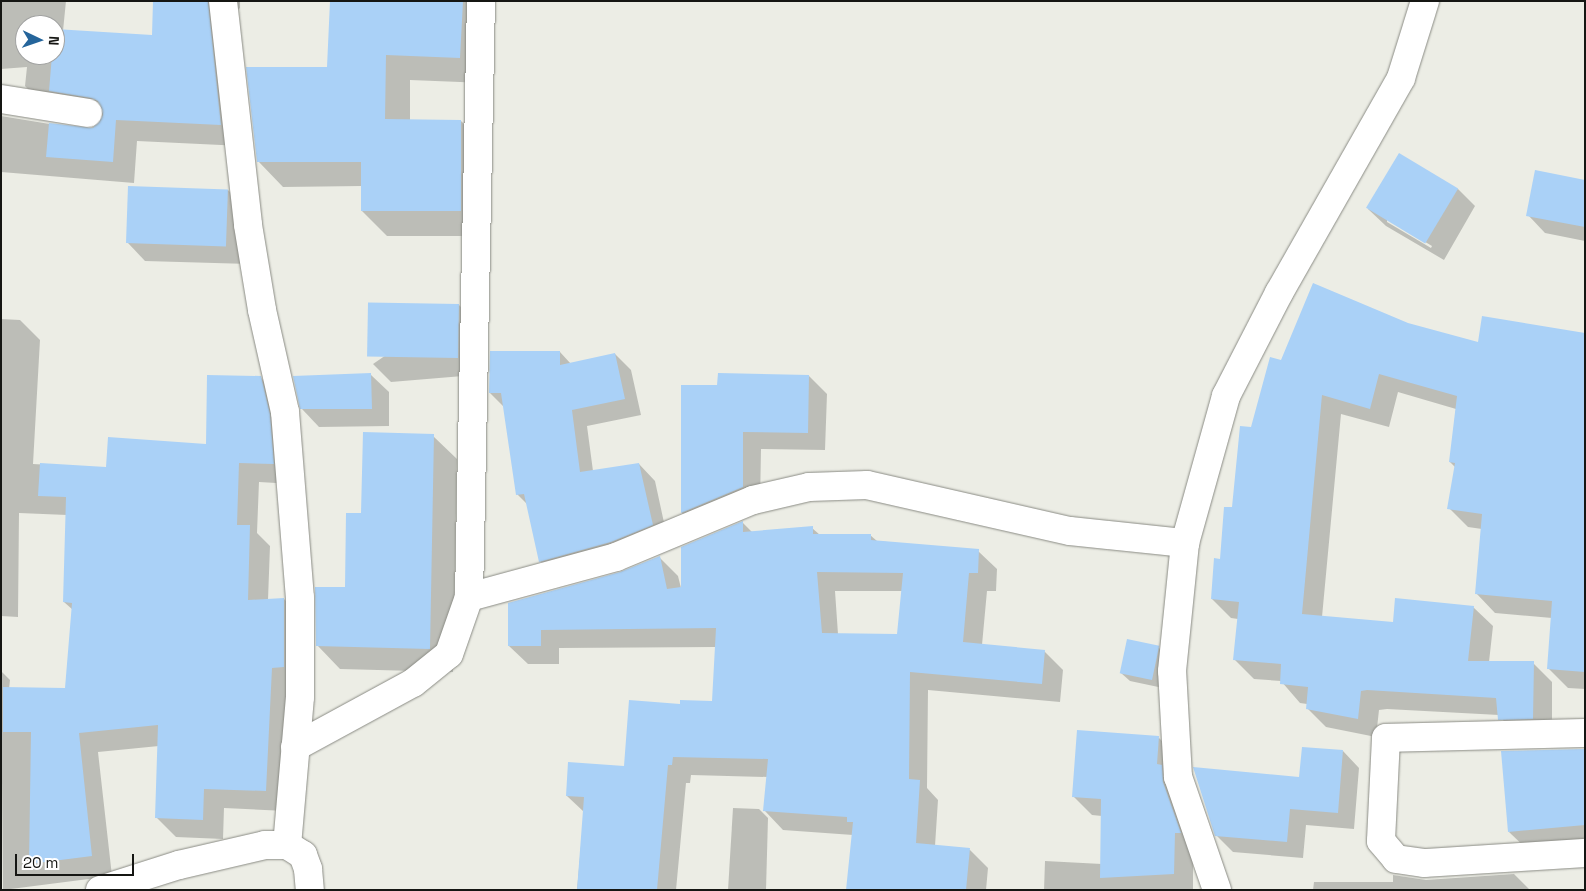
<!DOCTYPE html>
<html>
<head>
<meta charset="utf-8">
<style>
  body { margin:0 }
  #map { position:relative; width:1586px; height:891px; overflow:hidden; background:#ecede5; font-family:"Space Grotesk",sans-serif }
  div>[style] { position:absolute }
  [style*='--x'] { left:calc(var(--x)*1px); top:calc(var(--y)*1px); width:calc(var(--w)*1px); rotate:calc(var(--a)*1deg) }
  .shadow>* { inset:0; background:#0003 }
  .building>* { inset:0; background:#aad1f7; transform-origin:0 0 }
  .roads { filter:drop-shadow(0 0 1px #8a8b84) drop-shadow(0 0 1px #8a8b84) }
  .minor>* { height:28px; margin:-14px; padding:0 14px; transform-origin:14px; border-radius:14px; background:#fff }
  span { translate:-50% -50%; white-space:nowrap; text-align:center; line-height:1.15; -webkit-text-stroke:4px #fff; paint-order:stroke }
  .frame { position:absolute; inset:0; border:2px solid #151613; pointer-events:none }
  .north { position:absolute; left:15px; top:15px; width:50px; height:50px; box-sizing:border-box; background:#fff; border:1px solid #a1a2a1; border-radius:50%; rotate:93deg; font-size:14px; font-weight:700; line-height:20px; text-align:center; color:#151613 }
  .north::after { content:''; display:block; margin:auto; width:18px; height:22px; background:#25659b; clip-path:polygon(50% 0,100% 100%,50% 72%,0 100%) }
  .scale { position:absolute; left:15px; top:854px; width:119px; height:22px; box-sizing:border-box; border:2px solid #151613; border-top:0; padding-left:6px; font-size:15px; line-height:18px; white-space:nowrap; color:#151613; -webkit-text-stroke:4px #fff; paint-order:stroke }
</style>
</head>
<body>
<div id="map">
  <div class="shadow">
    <div style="clip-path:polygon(evenodd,1px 1px,66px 1px,63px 31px,153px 37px,154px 1px,240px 1px,240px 8px,230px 16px,242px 146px,137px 141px,134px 183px,1px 172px,1px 116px,86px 130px,101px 124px,102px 117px,47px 108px,25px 86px,27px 67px,1px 69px,1px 1px,25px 25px,55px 25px,55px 55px,25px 55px,25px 25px)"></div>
    <div style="clip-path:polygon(331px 1px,488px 1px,485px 83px,410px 80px,410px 121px,461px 121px,486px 146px,486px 236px,387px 236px,362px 211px,362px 186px,283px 187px,258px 161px,328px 68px)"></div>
    <div style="clip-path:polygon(1585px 182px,1585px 241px,1545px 233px,1528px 215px)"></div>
    <div style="clip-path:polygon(evenodd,1458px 189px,1475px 206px,1444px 260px,1386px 226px,1368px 209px,1458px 189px,1387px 219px,1432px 246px,1431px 248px,1387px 222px,1387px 219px)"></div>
    <div style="clip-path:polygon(228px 190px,245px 208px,249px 264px,145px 261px,128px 243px)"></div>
    <div style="clip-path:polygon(459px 305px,476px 323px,475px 375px,391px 382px,373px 364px)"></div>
    <div style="clip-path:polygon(1483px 317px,1585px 334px,1585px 689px,1568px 688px,1549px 669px,1552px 618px,1495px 613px,1476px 593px,1482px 529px,1468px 527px,1449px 508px,1455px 467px,1450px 462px,1456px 409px,1398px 392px,1389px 427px,1341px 414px,1322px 617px,1394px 623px,1473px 607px,1493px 626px,1489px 662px,1533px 663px,1552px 682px,1552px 737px,1518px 738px,1499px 715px,1387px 709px,1379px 710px,1376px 737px,1326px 727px,1307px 708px,1307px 704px,1300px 703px,1281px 681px,1254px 679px,1235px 660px,1238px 619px,1231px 618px,1212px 599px,1252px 429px,1281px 361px,1407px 324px,1479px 343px)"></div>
    <div style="clip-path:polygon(1px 319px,20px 320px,40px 340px,33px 464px,107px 468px,208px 445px,260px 377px,280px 397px,293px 484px,259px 482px,257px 533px,270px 546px,268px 600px,284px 599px,304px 619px,286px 811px,224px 808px,223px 839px,176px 837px,156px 817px,159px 746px,98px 752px,112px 876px,3px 890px,1px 671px,10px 680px,9px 689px,66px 689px,73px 610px,64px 602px,67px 515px,19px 513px,18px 617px,1px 616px)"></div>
    <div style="clip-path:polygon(560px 352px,571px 364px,615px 354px,631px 370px,641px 415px,587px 426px,593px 471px,639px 464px,655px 481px,668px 541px,556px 577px,540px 561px,528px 505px,517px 494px,504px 407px,490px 393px)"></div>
    <div style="clip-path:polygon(371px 375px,389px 392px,389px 426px,319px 427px,302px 409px)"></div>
    <div style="clip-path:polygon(809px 376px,827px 394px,825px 450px,761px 449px,760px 505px,700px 530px,682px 513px,683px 386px,718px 386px)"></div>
    <div style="clip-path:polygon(433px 436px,457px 459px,453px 672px,340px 669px,317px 645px,346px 589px,362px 515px)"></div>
    <div style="clip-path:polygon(evenodd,743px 523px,753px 533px,812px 528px,820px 535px,870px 535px,877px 541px,978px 551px,997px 569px,996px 591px,987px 591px,982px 645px,1044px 651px,1063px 670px,1060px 702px,928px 690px,927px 788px,938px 800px,935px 846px,970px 850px,988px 868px,986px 890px,847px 890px,853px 835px,783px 830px,765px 811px,768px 777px,691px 775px,690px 783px,686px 783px,676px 890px,577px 890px,584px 812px,567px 796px,625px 767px,681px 705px,713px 703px,716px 647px,559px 648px,559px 664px,528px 664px,509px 646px,620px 573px,659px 557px,678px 576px,681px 588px,743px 523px,835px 591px,902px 591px,898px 636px,838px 634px,835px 591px)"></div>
    <div style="clip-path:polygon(1158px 647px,1167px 656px,1163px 688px,1130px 681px,1121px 673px)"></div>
    <div style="clip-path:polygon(1159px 738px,1177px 756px,1193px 851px,1193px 890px,1044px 890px,1045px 861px,1102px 864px,1102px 816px,1092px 815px,1073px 796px)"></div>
    <div style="clip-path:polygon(1585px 750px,1585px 848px,1531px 853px,1509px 832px)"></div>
    <div style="clip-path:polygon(1343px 751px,1359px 768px,1354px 829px,1306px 825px,1303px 858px,1233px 852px,1216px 835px)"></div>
    <div style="clip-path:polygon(733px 808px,759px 809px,768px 818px,766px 890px,728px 890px)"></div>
    <div style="clip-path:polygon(1514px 874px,1530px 890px,1313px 890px,1314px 882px,1393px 882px,1393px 875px,1426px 880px)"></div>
  </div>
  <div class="building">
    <div style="clip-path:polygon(153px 1px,208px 1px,221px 125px,116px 120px,113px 162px,46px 157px,49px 123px,93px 128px,103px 115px,98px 101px,91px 98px,49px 91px,52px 55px,55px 55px,55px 29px,152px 35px)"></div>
    <div style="clip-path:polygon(330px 1px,463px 1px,460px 58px,386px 55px,385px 119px,461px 120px,461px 211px,361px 211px,361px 162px,257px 162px,246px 67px,327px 67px)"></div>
    <div style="left:1399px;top:153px;width:69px;height:64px;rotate:31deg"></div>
    <div style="clip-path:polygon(1535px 170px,1585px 180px,1585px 227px,1526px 216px)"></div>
    <div style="left:128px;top:186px;width:100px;height:57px;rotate:2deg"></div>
    <div style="clip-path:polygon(1313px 283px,1408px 323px,1478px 342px,1482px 316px,1585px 333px,1585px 672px,1547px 669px,1552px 601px,1475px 594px,1482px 514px,1447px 509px,1455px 463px,1449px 462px,1457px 396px,1379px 374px,1370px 409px,1322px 395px,1302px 614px,1393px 622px,1395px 598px,1474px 606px,1468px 661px,1534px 661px,1533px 719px,1498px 720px,1496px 698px,1367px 690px,1361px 691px,1358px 719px,1306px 709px,1308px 687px,1280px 684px,1281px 664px,1233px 660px,1239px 602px,1211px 599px,1214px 558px,1220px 559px,1224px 507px,1232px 507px,1240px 426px,1251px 427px,1270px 357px,1281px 360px)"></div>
    <div style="left:459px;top:304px;width:54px;height:91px;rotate:91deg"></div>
    <div style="clip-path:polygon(490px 351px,560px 351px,560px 365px,615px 353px,625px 399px,572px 410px,580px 472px,639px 463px,653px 525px,611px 542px,539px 562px,524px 494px,516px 495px,501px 393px,489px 393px)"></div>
    <div style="clip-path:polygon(371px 373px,372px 409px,300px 409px,293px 376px)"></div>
    <div style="clip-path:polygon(718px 373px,809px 375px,808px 433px,743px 432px,743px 487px,681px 513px,681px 385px,717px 385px)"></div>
    <div style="clip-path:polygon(207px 375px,261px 376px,270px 414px,274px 464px,239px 463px,237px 525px,250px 525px,248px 600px,284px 598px,284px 667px,272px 668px,266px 791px,204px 789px,203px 820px,155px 818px,158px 725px,79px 733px,92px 856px,29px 864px,31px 732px,3px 732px,3px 687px,65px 688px,72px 603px,63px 602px,66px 497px,38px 496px,40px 463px,106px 467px,108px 437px,206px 444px)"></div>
    <div style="clip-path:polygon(363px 432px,434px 434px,430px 649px,316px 646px,315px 587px,345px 587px,346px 513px,361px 513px)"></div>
    <div style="clip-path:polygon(evenodd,743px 521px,743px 532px,813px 526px,813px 534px,871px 534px,871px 540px,979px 549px,978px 573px,969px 573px,963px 642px,1045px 650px,1042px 684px,910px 672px,909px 779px,920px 780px,916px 843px,970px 848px,966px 890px,846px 890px,853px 822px,847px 822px,847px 817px,763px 811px,768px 759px,673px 757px,672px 765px,668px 765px,657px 890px,577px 890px,584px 797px,566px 796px,568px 762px,624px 766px,629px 700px,680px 704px,680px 700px,712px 701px,716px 628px,541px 630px,541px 646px,508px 646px,508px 603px,620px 572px,660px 556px,667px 589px,681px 587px,681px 547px,743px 521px,817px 572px,903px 573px,897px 634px,822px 633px,817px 572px)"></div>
    <div style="left:1127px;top:639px;width:33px;height:35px;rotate:12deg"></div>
    <div style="clip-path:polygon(1077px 730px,1159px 736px,1157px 764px,1162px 765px,1163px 782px,1181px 833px,1175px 833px,1174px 874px,1100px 878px,1101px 799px,1072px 797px)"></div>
    <div style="clip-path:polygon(1302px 747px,1343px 750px,1338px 813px,1290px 809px,1287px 842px,1215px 836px,1193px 767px,1299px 777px)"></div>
    <div style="clip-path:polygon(1585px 749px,1585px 825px,1508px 832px,1501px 751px)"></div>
  </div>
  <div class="roads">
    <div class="minor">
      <div style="--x:223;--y:1;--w:225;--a:83.6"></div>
      <div style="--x:248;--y:225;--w:86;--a:80.6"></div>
      <div style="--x:262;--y:310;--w:105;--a:77.3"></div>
      <div style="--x:285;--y:412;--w:187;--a:85.4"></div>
      <div style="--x:300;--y:598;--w:99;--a:90"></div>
      <div style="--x:300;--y:697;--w:149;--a:95"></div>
      <div style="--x:1;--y:99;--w:88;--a:9.1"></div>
      <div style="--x:469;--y:597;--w:152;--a:-15.2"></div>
      <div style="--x:616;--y:557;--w:148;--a:-22.6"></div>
      <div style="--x:753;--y:500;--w:57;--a:-13.1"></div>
      <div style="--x:809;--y:487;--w:58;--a:-2"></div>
      <div style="--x:867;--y:485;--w:208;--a:12.8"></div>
      <div style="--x:1070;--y:531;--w:116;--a:6"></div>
      <div style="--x:1585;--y:733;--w:199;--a:178.6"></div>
      <div style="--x:1386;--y:738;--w:103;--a:92.8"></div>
      <div style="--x:1381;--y:841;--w:23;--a:50"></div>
      <div style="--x:1396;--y:859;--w:29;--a:8"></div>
      <div style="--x:1425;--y:863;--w:160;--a:-3.6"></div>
      <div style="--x:295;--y:747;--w:134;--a:-28.5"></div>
      <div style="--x:413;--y:683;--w:46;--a:-38.9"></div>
      <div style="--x:449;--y:654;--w:60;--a:-70.7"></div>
      <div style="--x:469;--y:597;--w:596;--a:-88.85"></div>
      <div style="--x:100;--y:890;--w:83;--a:-17.6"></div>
      <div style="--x:179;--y:865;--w:88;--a:-13.1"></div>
      <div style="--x:265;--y:845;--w:22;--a:0"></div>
      <div style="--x:287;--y:845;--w:19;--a:32"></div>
      <div style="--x:303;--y:855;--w:15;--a:70"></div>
      <div style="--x:308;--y:869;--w:21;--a:85"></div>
      <div style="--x:1217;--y:890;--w:120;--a:-109"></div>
      <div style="--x:1178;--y:777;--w:106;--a:-93.2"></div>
      <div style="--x:1172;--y:671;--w:129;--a:-84.2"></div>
      <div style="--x:1185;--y:543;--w:153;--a:-74.4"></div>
      <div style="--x:1226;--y:396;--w:116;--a:-62.8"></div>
      <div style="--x:1279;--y:293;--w:247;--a:-60.4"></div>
      <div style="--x:1401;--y:78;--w:81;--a:-72.7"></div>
    </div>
  </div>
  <div class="frame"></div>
  <div class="north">N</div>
  <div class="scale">20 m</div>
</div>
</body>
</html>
